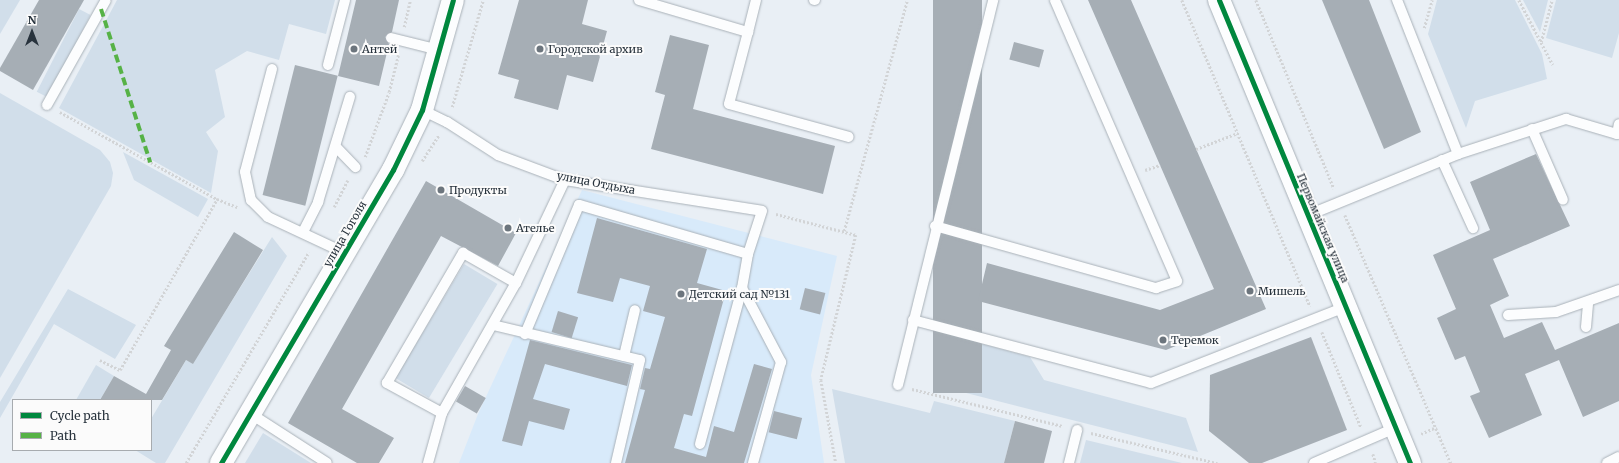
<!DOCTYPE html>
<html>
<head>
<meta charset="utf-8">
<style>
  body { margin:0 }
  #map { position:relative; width:1619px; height:463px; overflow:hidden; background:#e9eff5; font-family:Merriweather,serif }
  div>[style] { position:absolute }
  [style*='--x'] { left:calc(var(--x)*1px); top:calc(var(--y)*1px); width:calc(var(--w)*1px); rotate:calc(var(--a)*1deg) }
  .built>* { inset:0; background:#d8eafa }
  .green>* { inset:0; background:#d1deea; transform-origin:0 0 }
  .building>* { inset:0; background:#a6aeb5; transform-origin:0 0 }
  .path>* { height:2.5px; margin-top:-1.25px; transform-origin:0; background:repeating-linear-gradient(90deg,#d2d4d6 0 2px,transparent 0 4px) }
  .roads { filter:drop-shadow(0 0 1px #a9b1b8) drop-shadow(0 0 1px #a9b1b8) }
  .service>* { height:10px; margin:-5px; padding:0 5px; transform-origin:5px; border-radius:5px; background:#fcfdfe }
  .tertiary>* { height:22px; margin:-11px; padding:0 11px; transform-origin:11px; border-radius:11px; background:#fcfdfe }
  .quiet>* { height:4px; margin-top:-2px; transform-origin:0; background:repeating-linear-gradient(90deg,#56b246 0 8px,transparent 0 12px) }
  .cycleway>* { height:5px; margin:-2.5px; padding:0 2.5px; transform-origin:2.5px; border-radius:2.5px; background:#00873e }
  .dots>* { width:11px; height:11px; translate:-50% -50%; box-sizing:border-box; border:2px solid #fbfbfb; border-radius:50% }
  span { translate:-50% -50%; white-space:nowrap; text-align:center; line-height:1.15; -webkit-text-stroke:4px #fbfbfb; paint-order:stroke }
  .poi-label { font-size:11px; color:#28333d }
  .left { translate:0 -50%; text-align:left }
  .street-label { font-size:11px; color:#28333d }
  .legend { position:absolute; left:12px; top:399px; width:140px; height:52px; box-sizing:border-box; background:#fbfbfb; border:1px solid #a7abaf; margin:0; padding:5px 7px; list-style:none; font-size:12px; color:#28333d }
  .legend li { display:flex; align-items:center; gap:8px; height:20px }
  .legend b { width:20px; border:1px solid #a7abaf }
  .north { position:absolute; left:12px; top:12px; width:40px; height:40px; -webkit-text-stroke:3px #fbfbfb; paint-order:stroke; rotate:0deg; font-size:11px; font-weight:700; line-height:16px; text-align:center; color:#28333d }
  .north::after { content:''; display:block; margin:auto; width:14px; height:18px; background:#28333d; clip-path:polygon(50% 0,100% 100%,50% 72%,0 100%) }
</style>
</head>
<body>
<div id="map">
  <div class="built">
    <div style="clip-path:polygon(582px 190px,837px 256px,811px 375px,824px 463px,459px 463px,478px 414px)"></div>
  </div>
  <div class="green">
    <div style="clip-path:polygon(0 0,20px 0,0 34px)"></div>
    <div style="clip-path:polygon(117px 0,335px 0,326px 34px,289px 24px,279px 60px,247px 51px,215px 70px,225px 117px,206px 132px,218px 151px,211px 193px,59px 108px)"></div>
    <div style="clip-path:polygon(1437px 0,1515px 0,1542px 54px,1547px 79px,1475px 101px,1466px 128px,1428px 34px)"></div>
    <div style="clip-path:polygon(1523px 0,1548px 0,1540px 32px)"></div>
    <div style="clip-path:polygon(1556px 0,1619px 0,1619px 33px,1612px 58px,1546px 38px)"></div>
    <div style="left:79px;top:9px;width:13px;height:93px;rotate:27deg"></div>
    <div style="clip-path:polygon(0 93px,100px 150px,110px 162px,113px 173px,111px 186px,0 378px)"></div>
    <div style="clip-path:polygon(123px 152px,208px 199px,198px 217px,134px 180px)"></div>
    <div style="clip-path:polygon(272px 237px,287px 256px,165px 463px,156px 463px,135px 450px,151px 450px,151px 419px,186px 360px,193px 363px)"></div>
    <div style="left:464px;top:264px;width:39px;height:133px;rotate:31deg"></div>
    <div style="clip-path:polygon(68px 289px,136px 325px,115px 359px,54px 324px,0 418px,0 402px)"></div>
    <div style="clip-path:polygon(947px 334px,1030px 357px,1044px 380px,1186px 418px,1198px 452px,935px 385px)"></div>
    <div style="clip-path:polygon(96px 365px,114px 376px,100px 400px,76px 400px)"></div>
    <div style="clip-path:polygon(832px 389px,930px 413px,934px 401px,1015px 421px,1004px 463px,845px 463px)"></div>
    <div style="clip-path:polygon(263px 433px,311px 463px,245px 463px)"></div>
    <div style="clip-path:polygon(1086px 440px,1182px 463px,1080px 463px)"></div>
  </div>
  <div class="building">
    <div style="clip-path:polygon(39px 0,84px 0,33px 90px,0 71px,0 68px)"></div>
    <div style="clip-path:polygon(356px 0,399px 0,392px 32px,385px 37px,389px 44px,379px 86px,338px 76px)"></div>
    <div style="clip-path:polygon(519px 0,588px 0,582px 24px,607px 31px,593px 82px,567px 75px,558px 110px,514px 98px,519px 80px,498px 74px)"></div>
    <div style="left:933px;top:0;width:49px;height:393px"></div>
    <div style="clip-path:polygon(1088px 0,1131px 0,1266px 309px,1166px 350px,978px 301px,987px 263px,1160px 310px,1214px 289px)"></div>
    <div style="clip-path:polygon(1322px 0,1369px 0,1421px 132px,1384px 149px)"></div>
    <div style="clip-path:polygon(670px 35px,709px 45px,693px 109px,835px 146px,823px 194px,651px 149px,665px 95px,655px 92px)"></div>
    <div style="left:1014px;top:42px;width:31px;height:18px;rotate:15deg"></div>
    <div style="left:295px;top:65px;width:44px;height:134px;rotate:14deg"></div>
    <div style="clip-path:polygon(1536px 154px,1570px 226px,1493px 259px,1509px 296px,1490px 305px,1504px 338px,1542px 322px,1555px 350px,1619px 323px,1619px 401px,1583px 417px,1559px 360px,1525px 374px,1542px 415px,1489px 438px,1470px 396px,1480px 392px,1465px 356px,1455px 360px,1437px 318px,1456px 309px,1433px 255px,1490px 230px,1470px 182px)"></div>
    <div style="clip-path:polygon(426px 181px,516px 233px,498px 266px,441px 236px,342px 409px,394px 438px,379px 463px,357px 463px,288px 423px)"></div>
    <div style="clip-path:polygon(597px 218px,707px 249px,697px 283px,726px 291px,692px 416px,684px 414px,674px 448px,706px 457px,714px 426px,734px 432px,754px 364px,772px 369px,744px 463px,625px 463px,645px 390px,640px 389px,645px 368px,650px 369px,665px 317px,643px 311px,650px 286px,620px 278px,613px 302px,577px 293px)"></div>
    <div style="clip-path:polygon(234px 232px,263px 250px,193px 364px,186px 360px,162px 400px,100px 400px,114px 376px,146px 394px,171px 350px,164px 346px)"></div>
    <div style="left:805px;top:288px;width:21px;height:22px;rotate:14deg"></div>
    <div style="left:558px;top:311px;width:21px;height:22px;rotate:17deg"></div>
    <div style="clip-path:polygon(1311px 337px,1347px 430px,1262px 463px,1249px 463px,1209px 431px,1210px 375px)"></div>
    <div style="clip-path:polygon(530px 340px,632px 365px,627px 386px,545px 364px,533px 399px,570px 409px,564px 430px,529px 421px,522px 446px,502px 441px)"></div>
    <div style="left:465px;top:386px;width:24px;height:18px;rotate:30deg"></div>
    <div style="left:774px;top:411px;width:29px;height:22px;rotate:14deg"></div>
    <div style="clip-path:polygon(1015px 421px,1052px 431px,1044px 463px,1004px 463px)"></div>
  </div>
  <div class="path">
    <div style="--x:1182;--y:0;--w:332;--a:67.3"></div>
    <div style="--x:1256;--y:0;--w:204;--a:67.5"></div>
    <div style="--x:1519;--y:0;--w:73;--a:62.4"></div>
    <div style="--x:404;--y:27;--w:28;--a:-77"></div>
    <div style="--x:1424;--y:28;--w:29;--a:-74"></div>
    <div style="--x:1541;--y:42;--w:43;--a:-75.3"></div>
    <div style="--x:452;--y:107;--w:111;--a:-73.8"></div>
    <div style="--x:60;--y:112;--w:179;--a:29"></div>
    <div style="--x:217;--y:199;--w:22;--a:22"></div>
    <div style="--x:1196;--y:149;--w:45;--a:-20.9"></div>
    <div style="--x:365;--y:157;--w:69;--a:-69.7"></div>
    <div style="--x:389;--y:92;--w:38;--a:-76"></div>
    <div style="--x:422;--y:161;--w:31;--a:-57"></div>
    <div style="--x:1145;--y:170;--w:16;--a:-18"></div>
    <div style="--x:334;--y:207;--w:30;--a:-63"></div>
    <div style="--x:776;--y:214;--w:83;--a:14.7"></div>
    <div style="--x:856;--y:235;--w:149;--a:103.6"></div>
    <div style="--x:821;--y:380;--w:84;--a:79.8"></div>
    <div style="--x:1345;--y:215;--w:270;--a:66.9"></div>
    <div style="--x:844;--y:231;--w:239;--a:-74.7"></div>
    <div style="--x:1322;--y:332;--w:103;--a:67.7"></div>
    <div style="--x:100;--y:360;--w:22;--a:27"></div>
    <div style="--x:120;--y:370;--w:197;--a:-60.4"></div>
    <div style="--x:912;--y:389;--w:155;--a:13.8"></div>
    <div style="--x:1091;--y:433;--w:130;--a:13.4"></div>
    <div style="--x:1421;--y:434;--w:17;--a:-25"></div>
    <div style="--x:1373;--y:454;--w:9;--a:72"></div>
    <div style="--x:186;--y:463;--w:244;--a:-59.8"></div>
  </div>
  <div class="roads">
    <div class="service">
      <div style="--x:639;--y:0;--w:114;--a:16.4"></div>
      <div style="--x:748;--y:32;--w:33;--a:-76"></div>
      <div style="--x:814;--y:0;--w:1;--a:0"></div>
      <div style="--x:748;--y:32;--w:74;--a:104.8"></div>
      <div style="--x:729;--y:104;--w:124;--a:15.4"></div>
      <div style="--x:391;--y:38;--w:49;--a:14"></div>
      <div style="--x:328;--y:65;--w:67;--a:-75.3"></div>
      <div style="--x:272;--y:69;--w:106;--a:104.7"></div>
      <div style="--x:245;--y:172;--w:29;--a:78"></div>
      <div style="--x:251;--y:200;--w:24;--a:45"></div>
      <div style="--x:268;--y:217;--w:85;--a:25.1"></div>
      <div style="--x:47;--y:105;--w:120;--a:-60.7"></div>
      <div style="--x:422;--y:110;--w:28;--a:26"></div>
      <div style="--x:447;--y:122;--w:61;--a:32.9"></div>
      <div style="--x:498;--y:155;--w:72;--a:20.5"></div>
      <div style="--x:565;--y:180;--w:199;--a:8.9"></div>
      <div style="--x:762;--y:211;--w:45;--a:108"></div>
      <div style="--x:748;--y:254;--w:176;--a:-163.8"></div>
      <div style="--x:579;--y:205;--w:140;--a:112.7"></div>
      <div style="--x:1532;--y:129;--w:77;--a:66.4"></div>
      <div style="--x:336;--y:147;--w:28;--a:46"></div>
      <div style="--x:1458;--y:154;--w:114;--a:-18"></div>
      <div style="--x:1566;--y:119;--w:53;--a:16.4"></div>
      <div style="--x:1617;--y:134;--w:10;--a:-79"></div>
      <div style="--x:1442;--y:160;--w:75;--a:65.5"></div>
      <div style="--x:1306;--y:216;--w:164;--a:-22.2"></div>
      <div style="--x:1458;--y:154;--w:166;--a:-111.6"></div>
      <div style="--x:935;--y:226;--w:230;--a:15.7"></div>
      <div style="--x:1156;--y:288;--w:22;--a:-18"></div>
      <div style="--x:1177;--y:281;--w:306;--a:-113.5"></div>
      <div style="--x:303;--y:232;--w:34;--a:-63"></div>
      <div style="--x:318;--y:202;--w:110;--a:-73.1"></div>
      <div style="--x:742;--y:288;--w:35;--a:-80"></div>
      <div style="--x:1508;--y:315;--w:48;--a:-3.6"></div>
      <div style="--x:1556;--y:312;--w:67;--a:-19.2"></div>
      <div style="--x:913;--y:320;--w:246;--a:14.8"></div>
      <div style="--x:1151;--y:383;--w:208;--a:-21.4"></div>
      <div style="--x:493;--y:325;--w:151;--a:13.4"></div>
      <div style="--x:640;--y:360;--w:106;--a:103.1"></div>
      <div style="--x:1586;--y:327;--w:24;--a:-85"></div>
      <div style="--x:624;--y:356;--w:47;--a:-76.6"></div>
      <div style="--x:898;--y:385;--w:397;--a:-76.1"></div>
      <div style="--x:442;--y:413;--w:150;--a:-60.4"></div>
      <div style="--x:251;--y:414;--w:90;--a:32.8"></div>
      <div style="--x:700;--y:444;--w:162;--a:-74.9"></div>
      <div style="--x:742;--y:288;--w:84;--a:62.2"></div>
      <div style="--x:781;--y:362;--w:105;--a:105.5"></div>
      <div style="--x:428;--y:463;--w:52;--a:-74.4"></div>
      <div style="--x:442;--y:413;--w:63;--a:-151.4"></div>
      <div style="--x:387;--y:383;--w:151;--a:-59.7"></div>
      <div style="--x:463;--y:253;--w:61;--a:29.5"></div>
      <div style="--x:516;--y:283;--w:114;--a:-64.6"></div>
      <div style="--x:1069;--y:463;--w:34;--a:-76"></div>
      <div style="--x:1314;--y:463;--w:88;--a:-23.4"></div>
      <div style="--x:1607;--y:463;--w:13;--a:-27"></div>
    </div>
    <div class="tertiary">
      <div style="--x:1219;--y:0;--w:501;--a:67.58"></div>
      <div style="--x:221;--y:463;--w:340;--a:-59.6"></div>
      <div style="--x:393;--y:170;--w:67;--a:-64.2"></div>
      <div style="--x:422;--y:110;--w:114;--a:-74.3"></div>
    </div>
  </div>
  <div class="quiet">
    <div style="--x:101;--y:9;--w:161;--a:72.2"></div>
  </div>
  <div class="cycleway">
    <div style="--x:1219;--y:0;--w:501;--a:67.58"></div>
    <div style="--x:221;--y:463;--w:340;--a:-59.6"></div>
    <div style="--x:393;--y:170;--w:67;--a:-64.2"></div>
    <div style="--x:422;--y:110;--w:114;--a:-74.3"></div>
  </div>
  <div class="dots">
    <div style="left:354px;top:49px;background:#6c757d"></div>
    <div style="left:540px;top:49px;background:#6c757d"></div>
    <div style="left:441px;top:190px;background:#6c757d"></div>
    <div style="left:508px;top:228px;background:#6c757d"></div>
    <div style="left:1250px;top:291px;background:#6c757d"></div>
    <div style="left:681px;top:294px;background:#6c757d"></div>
    <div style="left:1163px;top:340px;background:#6c757d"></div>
  </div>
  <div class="poi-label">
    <span class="left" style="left:362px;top:49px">Антей</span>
    <span class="left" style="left:548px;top:49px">Городской архив</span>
    <span class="left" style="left:449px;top:190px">Продукты</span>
    <span class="left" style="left:516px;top:228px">Ателье</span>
    <span class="left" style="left:1258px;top:291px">Мишель</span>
    <span class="left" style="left:689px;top:294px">Детский сад №131</span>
    <span class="left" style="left:1171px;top:340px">Теремок</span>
  </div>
  <div class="street-label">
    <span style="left:596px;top:183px;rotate:11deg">улица Отдыха</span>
    <span style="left:1323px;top:228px;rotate:67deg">Первомайская улица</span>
    <span style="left:345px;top:234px;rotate:-60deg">улица Гоголя</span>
  </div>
  <ul class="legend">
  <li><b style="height:5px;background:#00873e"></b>Cycle path</li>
  <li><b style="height:5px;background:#56b246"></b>Path</li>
  </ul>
  <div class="north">N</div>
</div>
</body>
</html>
